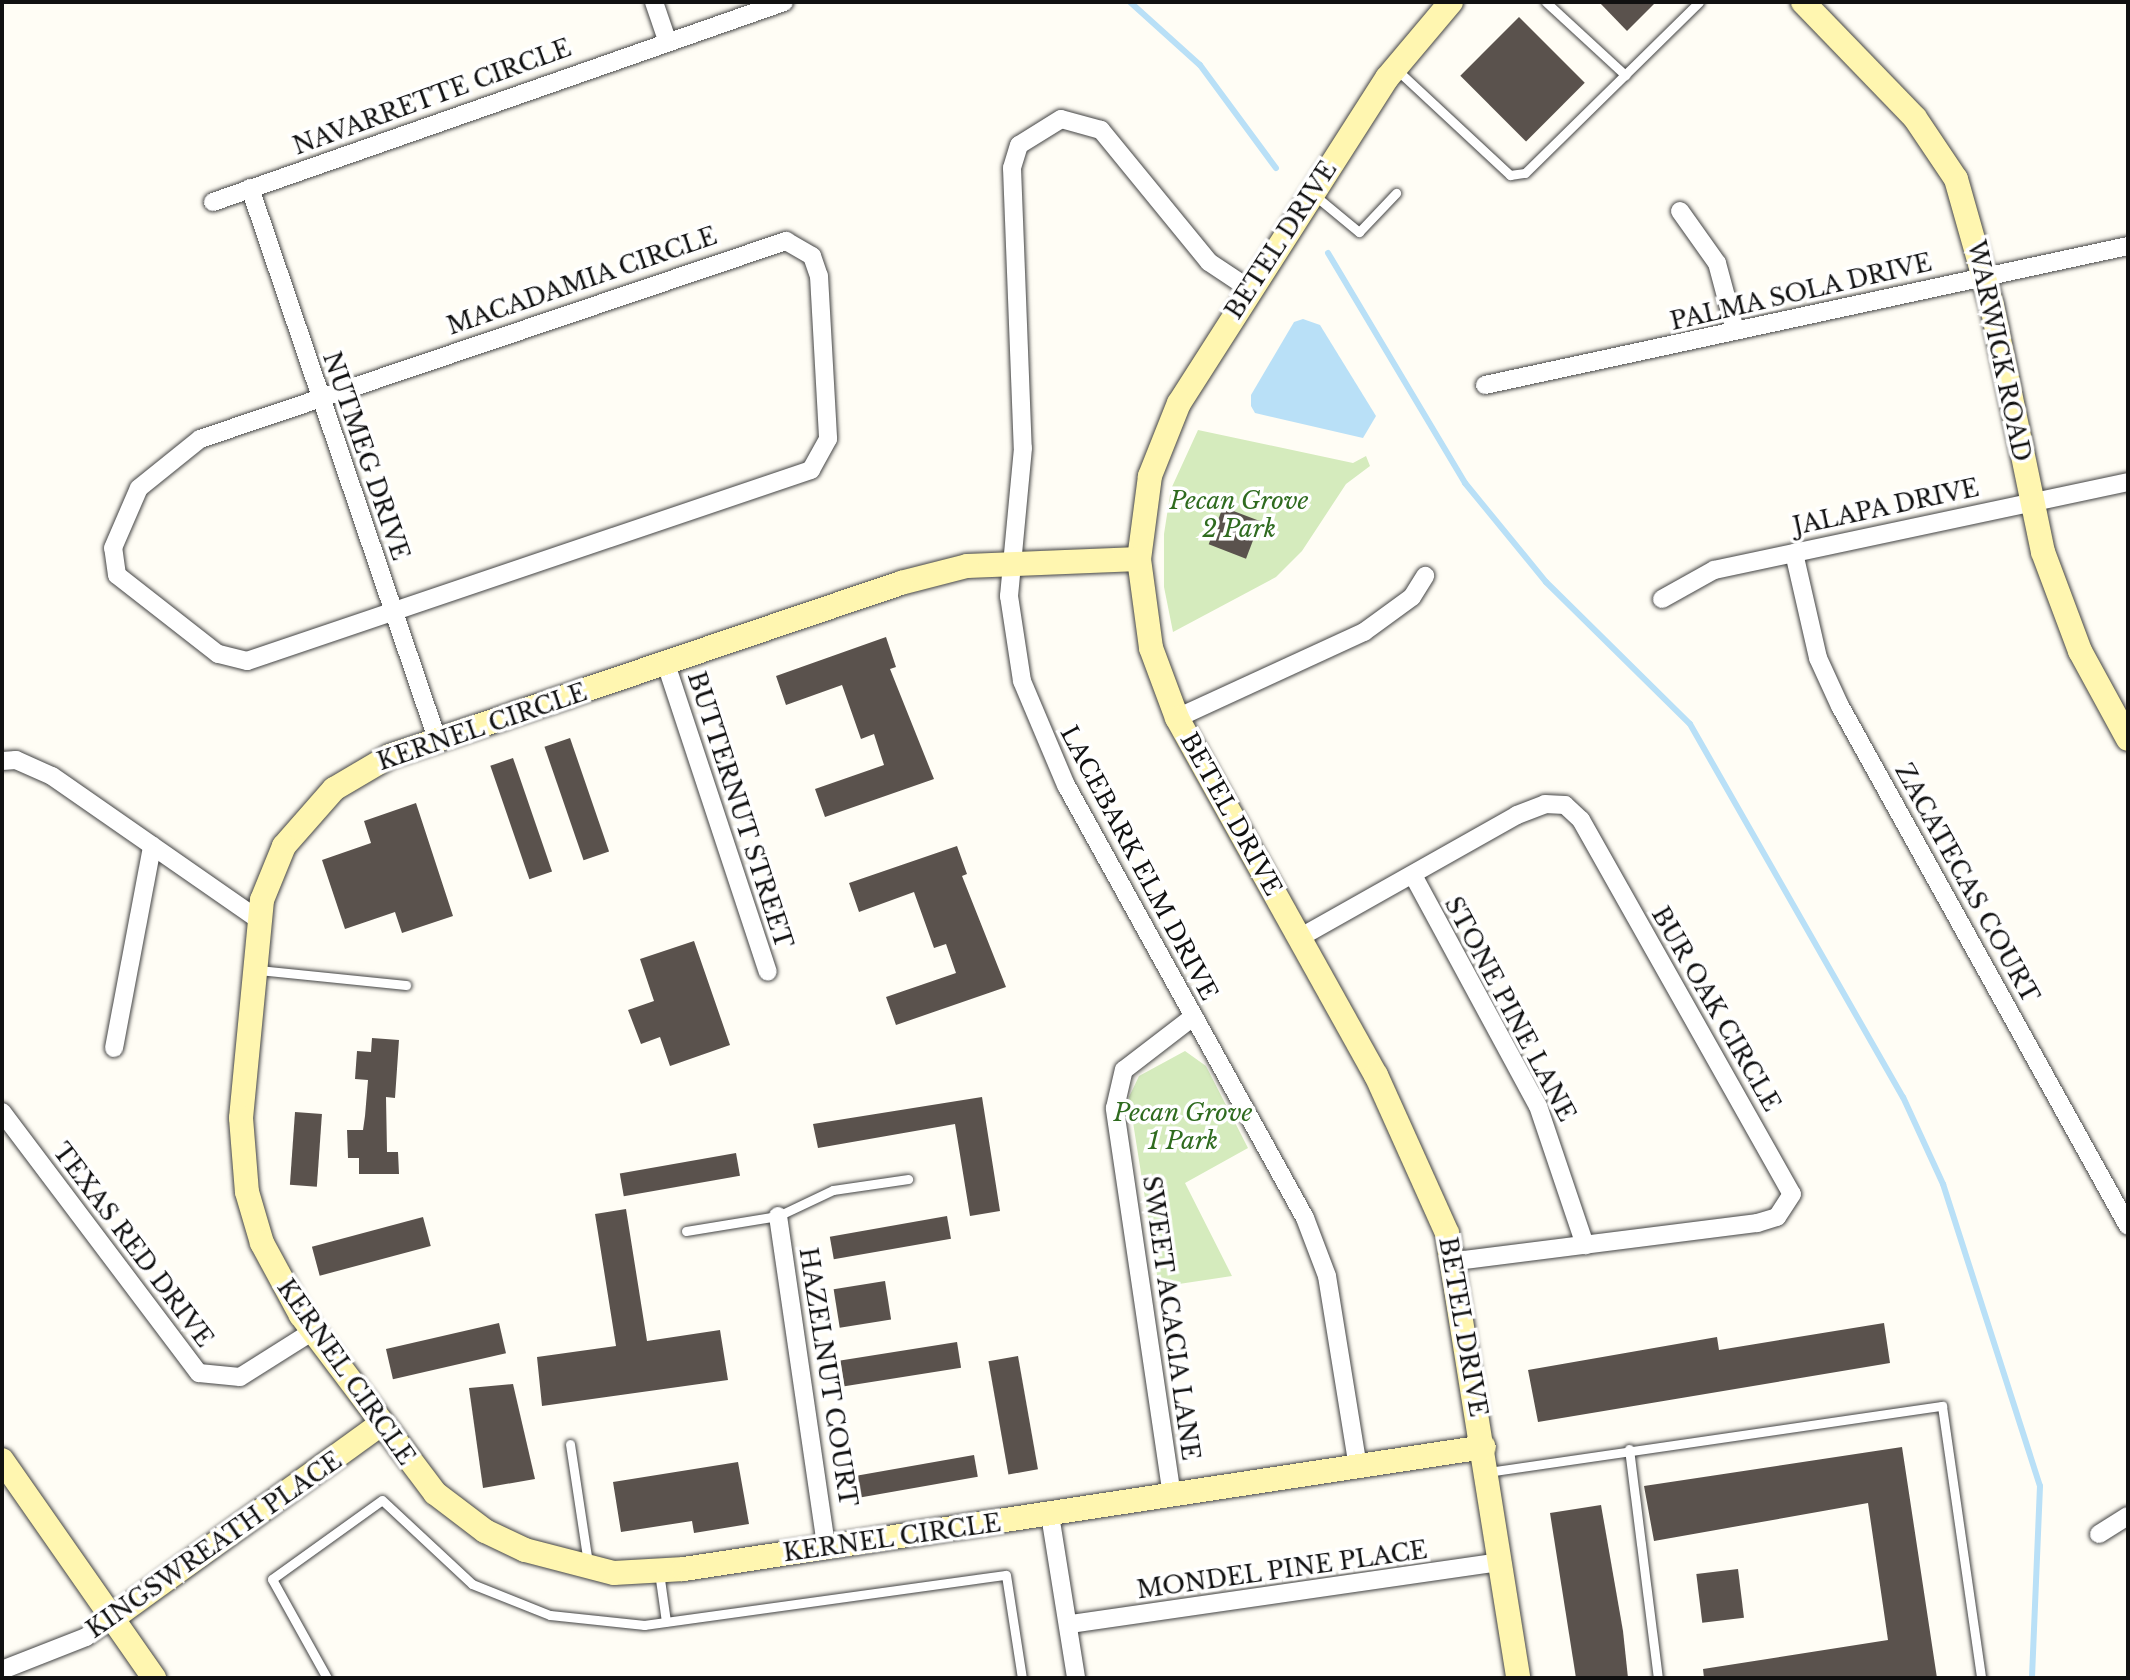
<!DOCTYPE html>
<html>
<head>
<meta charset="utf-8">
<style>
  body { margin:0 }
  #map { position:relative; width:2130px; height:1680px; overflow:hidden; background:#fffdf5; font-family:"Libre Baskerville",serif }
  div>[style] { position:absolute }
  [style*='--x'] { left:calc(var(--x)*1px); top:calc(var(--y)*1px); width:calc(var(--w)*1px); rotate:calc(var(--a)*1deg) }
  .green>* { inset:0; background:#d5ebbd }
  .water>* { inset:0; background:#b9e0f7 }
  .stream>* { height:6px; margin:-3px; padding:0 3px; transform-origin:3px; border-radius:3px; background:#b9e0f7 }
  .building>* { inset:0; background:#5a524d; transform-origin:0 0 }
  .roads { filter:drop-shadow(0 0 2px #444) drop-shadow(0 0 2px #444) }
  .lane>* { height:9px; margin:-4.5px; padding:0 4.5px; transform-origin:4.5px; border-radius:4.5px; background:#fff }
  .street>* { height:18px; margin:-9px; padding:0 9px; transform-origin:9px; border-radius:9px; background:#fff }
  .secondary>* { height:24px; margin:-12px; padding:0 12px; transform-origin:12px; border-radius:12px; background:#fff6b0 }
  span { translate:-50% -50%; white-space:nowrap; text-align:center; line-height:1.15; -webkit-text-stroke:7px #fff; paint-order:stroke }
  .street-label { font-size:24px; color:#111 }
  .park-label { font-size:24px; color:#2f6b1f; font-style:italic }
  .frame { position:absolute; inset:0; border:4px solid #111; pointer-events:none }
</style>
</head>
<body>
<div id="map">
  <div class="green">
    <div style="clip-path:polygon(1198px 430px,1353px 463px,1366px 456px,1370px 466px,1346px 484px,1302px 551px,1276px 577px,1173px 632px,1164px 587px,1164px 534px,1171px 489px)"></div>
    <div style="clip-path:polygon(1185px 1051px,1206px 1066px,1248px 1148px,1185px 1183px,1232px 1276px,1159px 1287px,1129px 1097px,1139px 1076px)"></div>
  </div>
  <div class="water">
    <div style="clip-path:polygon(1303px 319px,1320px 325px,1376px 416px,1363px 438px,1255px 413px,1251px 406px,1251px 395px,1294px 322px)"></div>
  </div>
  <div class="stream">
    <div style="--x:1130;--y:2;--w:94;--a:42"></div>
    <div style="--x:1200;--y:65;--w:128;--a:53.6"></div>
    <div style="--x:1328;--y:253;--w:268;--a:59.2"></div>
    <div style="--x:1465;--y:483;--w:128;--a:50.7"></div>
    <div style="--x:1546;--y:582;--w:202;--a:44.6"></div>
    <div style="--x:1690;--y:724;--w:430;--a:60.3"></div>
    <div style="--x:1903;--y:1097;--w:96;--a:65.3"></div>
    <div style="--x:1943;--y:1184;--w:317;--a:72.2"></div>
    <div style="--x:2040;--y:1486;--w:192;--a:92.4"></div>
  </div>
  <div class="building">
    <div style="clip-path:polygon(1599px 2px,1656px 2px,1627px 31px)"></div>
    <div style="left:1519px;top:17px;width:93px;height:83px;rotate:45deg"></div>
    <div style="left:1223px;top:507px;width:40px;height:40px;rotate:21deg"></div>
    <div style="clip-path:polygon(886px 637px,896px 667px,890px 669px,934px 779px,825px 817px,815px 789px,884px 765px,874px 734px,861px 739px,842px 685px,786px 705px,776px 676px)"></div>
    <div style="left:570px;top:738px;width:120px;height:27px;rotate:71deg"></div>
    <div style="left:513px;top:758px;width:120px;height:24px;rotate:71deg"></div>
    <div style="clip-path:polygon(416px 803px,453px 916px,402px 933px,395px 912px,345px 929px,322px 860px,371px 843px,364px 821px)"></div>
    <div style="clip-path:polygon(957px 846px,967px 874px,962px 876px,1006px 987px,896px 1025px,886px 997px,956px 973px,946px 944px,934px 948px,914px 892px,859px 912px,849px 883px)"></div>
    <div style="clip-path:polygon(694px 941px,730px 1045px,670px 1066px,660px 1037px,641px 1044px,628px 1010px,654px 1001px,640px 959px)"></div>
    <div style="clip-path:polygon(372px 1038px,399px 1040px,395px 1098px,386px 1097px,387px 1152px,398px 1152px,399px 1174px,359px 1174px,359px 1158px,348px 1158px,347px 1130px,363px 1130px,365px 1116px,368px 1080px,355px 1079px,357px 1051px,371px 1052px)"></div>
    <div style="clip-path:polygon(982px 1097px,1000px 1211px,970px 1216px,955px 1124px,818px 1148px,813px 1124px)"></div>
    <div style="left:295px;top:1112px;width:27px;height:73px;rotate:4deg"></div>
    <div style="left:736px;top:1153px;width:23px;height:118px;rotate:80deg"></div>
    <div style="clip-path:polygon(626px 1209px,647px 1341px,720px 1330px,728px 1380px,542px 1406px,537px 1357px,616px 1346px,595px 1214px)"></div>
    <div style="left:947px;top:1216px;width:23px;height:119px;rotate:80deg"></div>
    <div style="left:423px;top:1217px;width:30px;height:115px;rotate:75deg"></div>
    <div style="left:885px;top:1281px;width:39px;height:52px;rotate:81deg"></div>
    <div style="left:499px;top:1323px;width:31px;height:116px;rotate:77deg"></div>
    <div style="clip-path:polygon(1884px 1323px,1890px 1363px,1538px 1422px,1528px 1370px,1717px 1337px,1719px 1350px)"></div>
    <div style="left:957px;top:1342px;width:26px;height:118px;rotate:81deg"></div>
    <div style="left:1018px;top:1356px;width:115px;height:30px;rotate:80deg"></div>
    <div style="clip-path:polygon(513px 1384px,535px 1479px,483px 1488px,469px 1388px)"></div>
    <div style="clip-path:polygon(1902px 1447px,1937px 1678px,1704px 1678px,1703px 1669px,1888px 1640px,1868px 1503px,1654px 1541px,1644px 1486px)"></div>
    <div style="left:974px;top:1455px;width:22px;height:118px;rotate:80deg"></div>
    <div style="clip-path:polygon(738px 1462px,749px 1524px,694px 1533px,692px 1521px,621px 1532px,613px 1482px)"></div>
    <div style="clip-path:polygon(1601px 1505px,1623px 1631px,1628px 1678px,1576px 1678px,1550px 1513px)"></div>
    <div style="left:1738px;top:1569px;width:49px;height:42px;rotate:83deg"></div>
  </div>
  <div class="roads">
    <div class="lane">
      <div style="--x:1546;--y:2;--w:108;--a:42.7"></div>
      <div style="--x:1396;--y:69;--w:156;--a:42.9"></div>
      <div style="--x:1510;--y:175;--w:15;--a:-8"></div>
      <div style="--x:1525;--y:173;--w:244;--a:-44.5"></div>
      <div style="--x:1313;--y:194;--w:60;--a:39.6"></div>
      <div style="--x:1359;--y:232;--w:54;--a:-46.5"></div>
      <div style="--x:258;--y:970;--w:149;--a:5.8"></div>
      <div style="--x:686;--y:1231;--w:93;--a:-9.3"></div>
      <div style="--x:778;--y:1216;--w:61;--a:-25.3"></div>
      <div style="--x:833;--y:1190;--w:76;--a:-8.3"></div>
      <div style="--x:570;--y:1444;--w:120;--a:81.4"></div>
      <div style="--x:1629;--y:1449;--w:231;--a:82.8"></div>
      <div style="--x:1488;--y:1472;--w:459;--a:-8.3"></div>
      <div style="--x:1942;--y:1406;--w:275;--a:81.8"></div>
      <div style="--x:659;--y:1572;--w:50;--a:82"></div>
      <div style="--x:327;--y:1678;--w:113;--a:-119.1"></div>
      <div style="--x:272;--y:1579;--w:135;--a:-35.7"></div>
      <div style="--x:382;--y:1500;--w:123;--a:43"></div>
      <div style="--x:472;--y:1584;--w:84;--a:21.7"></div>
      <div style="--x:550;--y:1615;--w:95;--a:6.1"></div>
      <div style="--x:644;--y:1625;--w:365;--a:-7.9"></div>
      <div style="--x:1006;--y:1575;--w:104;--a:81.2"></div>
    </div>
    <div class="street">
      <div style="--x:654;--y:2;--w:40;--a:71.1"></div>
      <div style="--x:250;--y:188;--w:582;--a:71.25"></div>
      <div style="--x:213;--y:202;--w:605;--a:-19.3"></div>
      <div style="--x:1680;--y:211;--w:64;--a:54.6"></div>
      <div style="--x:1717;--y:263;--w:69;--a:75"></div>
      <div style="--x:786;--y:241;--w:30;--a:30"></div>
      <div style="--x:812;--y:256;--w:21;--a:71"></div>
      <div style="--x:819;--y:276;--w:163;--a:86.8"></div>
      <div style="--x:828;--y:439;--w:35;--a:119"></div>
      <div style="--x:811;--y:470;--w:595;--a:161.29"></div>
      <div style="--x:247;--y:661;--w:30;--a:-166"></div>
      <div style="--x:218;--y:654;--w:128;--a:-142"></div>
      <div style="--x:117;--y:575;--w:27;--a:-98"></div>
      <div style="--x:113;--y:548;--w:65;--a:-66.6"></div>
      <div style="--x:139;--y:488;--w:78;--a:-38.8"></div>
      <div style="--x:200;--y:439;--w:619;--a:-18.67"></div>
      <div style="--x:1248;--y:288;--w:47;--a:-146.3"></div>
      <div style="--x:1209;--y:262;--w:171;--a:-129.3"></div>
      <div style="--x:1101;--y:130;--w:41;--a:-164.6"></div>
      <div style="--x:1061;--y:119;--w:49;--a:148.2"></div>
      <div style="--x:1019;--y:145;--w:24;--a:107"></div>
      <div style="--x:1012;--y:168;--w:280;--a:87.8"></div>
      <div style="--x:1023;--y:448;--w:149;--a:95.4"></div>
      <div style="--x:1009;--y:596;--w:86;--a:81.3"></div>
      <div style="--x:1022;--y:681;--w:113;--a:67.1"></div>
      <div style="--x:1066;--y:785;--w:495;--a:61.1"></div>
      <div style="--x:1305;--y:1218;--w:62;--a:69.2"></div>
      <div style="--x:1327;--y:1276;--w:194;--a:80.8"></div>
      <div style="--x:1485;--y:385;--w:658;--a:-12.2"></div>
      <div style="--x:1794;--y:553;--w:108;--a:77.1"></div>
      <div style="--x:1818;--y:658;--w:53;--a:65.4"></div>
      <div style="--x:1840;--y:706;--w:594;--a:61.02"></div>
      <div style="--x:1662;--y:599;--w:60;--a:-29.1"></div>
      <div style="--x:1714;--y:570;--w:423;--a:-12"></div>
      <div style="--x:666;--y:664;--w:324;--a:71.7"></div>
      <div style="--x:1177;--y:718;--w:206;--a:-24.7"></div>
      <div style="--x:1364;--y:632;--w:59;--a:-36.1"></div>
      <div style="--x:1412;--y:597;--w:25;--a:-58"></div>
      <div style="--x:2;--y:761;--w:14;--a:-4"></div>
      <div style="--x:16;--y:760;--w:39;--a:24"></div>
      <div style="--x:52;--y:776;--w:252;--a:34.8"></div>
      <div style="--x:1414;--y:877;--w:260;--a:61.6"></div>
      <div style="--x:1538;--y:1106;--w:147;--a:71.3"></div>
      <div style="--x:1299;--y:938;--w:250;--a:-29.4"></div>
      <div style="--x:1517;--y:815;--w:30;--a:-21"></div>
      <div style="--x:1545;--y:804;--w:20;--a:3"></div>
      <div style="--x:1565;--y:805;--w:22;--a:43"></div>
      <div style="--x:1581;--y:820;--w:429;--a:60.6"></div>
      <div style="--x:1792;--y:1194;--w:27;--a:123"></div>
      <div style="--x:1777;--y:1217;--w:21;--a:163"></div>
      <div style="--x:1757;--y:1223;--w:304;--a:172.8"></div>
      <div style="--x:114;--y:1048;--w:206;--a:-79.3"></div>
      <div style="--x:2;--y:1112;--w:327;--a:53"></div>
      <div style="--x:199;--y:1373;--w:41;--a:5.6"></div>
      <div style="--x:240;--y:1377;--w:86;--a:-32.2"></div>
      <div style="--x:778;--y:1216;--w:333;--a:81.7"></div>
      <div style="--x:1172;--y:1496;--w:392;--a:-98.4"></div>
      <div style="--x:1115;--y:1108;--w:39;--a:-77"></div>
      <div style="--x:1124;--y:1070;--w:88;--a:-37.6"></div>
      <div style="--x:1050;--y:1515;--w:165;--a:80.9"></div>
      <div style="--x:2099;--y:1534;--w:34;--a:-32"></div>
      <div style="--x:1070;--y:1624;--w:435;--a:-8.2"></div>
      <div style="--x:2;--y:1670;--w:90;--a:-21.4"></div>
      <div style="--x:86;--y:1637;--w:33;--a:-35"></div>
    </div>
    <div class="secondary">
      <div style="--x:1451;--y:2;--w:99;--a:130.1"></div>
      <div style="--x:1387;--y:78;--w:386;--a:122.6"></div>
      <div style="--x:1179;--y:403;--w:79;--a:111.7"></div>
      <div style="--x:1150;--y:476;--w:84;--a:97.5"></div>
      <div style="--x:1139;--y:559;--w:90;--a:82.3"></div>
      <div style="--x:1151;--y:648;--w:75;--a:69.6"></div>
      <div style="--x:1177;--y:718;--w:409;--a:60.9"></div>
      <div style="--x:1376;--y:1075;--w:173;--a:65.8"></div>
      <div style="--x:1447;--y:1233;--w:451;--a:80.9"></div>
      <div style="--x:1803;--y:2;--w:161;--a:46"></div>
      <div style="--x:1915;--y:118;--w:73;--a:56.1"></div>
      <div style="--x:1956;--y:179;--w:132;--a:74.2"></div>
      <div style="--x:1992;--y:306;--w:251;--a:78.3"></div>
      <div style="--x:2043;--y:552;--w:106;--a:69.5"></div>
      <div style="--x:2080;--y:651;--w:100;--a:61.4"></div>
      <div style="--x:1139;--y:559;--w:172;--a:177.7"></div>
      <div style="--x:967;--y:566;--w:68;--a:165.6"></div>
      <div style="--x:901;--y:583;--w:539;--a:161.3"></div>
      <div style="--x:390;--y:756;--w:65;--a:149.5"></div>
      <div style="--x:334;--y:789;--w:76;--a:131.3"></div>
      <div style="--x:284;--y:846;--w:58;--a:112.2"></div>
      <div style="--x:262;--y:900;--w:219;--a:95.5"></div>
      <div style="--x:241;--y:1118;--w:74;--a:85.4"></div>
      <div style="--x:247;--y:1192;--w:53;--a:73.6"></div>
      <div style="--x:262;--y:1243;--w:82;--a:61.6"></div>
      <div style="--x:301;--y:1315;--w:223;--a:53"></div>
      <div style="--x:435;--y:1493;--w:63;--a:37.2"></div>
      <div style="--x:485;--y:1531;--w:44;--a:25.4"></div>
      <div style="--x:525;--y:1550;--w:92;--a:14.5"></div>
      <div style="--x:614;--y:1573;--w:70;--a:-3.3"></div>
      <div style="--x:684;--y:1569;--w:809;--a:-8.67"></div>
      <div style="--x:2;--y:1460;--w:266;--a:55.1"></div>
      <div style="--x:113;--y:1618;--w:329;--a:-35.9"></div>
    </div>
  </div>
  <div class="street-label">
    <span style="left:432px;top:97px;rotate:-20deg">NAVARRETTE CIRCLE</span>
    <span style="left:1281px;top:240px;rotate:-57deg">BETEL DRIVE</span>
    <span style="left:582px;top:281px;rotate:-19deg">MACADAMIA CIRCLE</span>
    <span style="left:1801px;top:292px;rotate:-13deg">PALMA SOLA DRIVE</span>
    <span style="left:1999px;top:351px;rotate:78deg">WARWICK ROAD</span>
    <span style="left:366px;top:456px;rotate:71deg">NUTMEG DRIVE</span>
    <span style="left:1886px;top:507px;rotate:-12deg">JALAPA DRIVE</span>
    <span style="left:482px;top:727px;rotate:-19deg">KERNEL CIRCLE</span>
    <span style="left:740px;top:810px;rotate:72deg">BUTTERNUT STREET</span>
    <span style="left:1231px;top:814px;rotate:61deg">BETEL DRIVE</span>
    <span style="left:1139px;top:863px;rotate:62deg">LACEBARK ELM DRIVE</span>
    <span style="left:1967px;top:883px;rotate:61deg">ZACATECAS COURT</span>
    <span style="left:1510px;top:1009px;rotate:62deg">STONE PINE LANE</span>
    <span style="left:1716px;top:1009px;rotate:60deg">BUR OAK CIRCLE</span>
    <span style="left:133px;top:1245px;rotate:53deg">TEXAS RED DRIVE</span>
    <span style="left:1171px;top:1318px;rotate:82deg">SWEET ACACIA LANE</span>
    <span style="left:1463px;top:1327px;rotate:80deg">BETEL DRIVE</span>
    <span style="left:346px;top:1372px;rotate:55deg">KERNEL CIRCLE</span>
    <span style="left:828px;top:1377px;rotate:81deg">HAZELNUT COURT</span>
    <span style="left:892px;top:1538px;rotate:-8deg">KERNEL CIRCLE</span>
    <span style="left:214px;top:1545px;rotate:-35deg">KINGSWREATH PLACE</span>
    <span style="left:1282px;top:1570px;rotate:-8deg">MONDEL PINE PLACE</span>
  </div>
  <div class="park-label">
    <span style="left:1239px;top:515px">Pecan Grove<br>2 Park</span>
    <span style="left:1183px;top:1127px">Pecan Grove<br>1 Park</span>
  </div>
  <div class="frame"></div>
</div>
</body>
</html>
